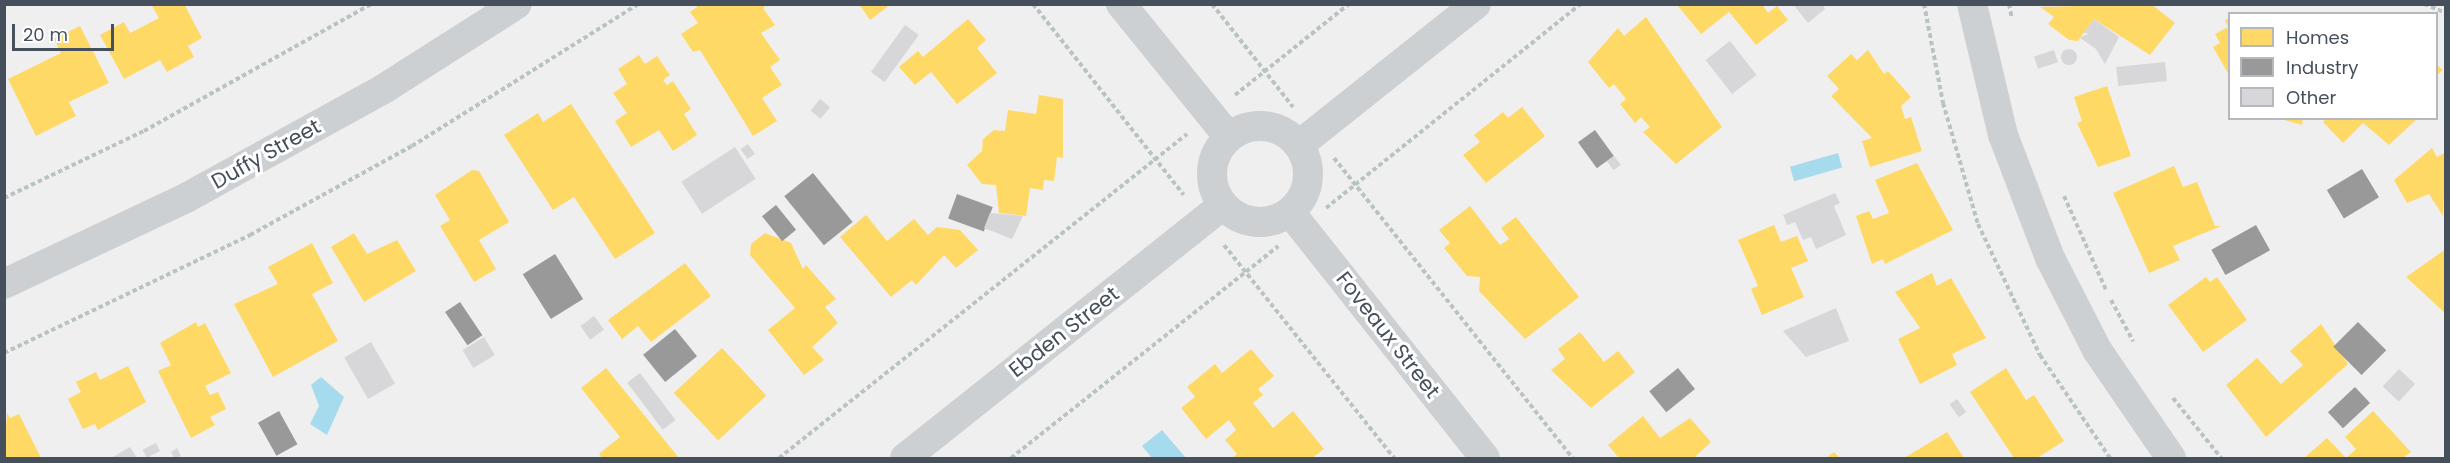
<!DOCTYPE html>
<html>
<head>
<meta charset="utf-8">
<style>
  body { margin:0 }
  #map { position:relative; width:2450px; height:463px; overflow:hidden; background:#f0efef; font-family:Poppins,sans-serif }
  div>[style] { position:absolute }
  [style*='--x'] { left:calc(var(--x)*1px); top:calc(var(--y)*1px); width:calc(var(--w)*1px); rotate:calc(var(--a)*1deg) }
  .water>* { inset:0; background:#a6dbee; transform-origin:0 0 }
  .homes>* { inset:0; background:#ffd966; transform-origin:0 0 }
  .industry>* { inset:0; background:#999; transform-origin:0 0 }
  .building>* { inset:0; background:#d7d7d9; transform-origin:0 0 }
  .round { border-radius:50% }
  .path>* { height:4px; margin-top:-2px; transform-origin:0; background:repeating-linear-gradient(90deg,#b9c4c2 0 4.5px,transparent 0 7.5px) }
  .street>* { height:30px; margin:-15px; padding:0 15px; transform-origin:15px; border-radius:15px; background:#cdd0d3 }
  .street>.ring { margin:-15px; padding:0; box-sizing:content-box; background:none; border:30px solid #cdd0d3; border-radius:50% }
  span { translate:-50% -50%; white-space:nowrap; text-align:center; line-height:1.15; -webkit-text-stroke:6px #fff; paint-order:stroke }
  .street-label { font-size:21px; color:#46505c }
  .frame { position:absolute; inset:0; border:6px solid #46505c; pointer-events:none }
  .legend { position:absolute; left:2228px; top:12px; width:210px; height:108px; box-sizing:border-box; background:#fff; border:2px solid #b5b9be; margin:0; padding:8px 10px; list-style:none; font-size:18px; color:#46505c }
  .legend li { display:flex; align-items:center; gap:12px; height:30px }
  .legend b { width:30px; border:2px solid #b5b9be }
  .scale { position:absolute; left:12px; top:24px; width:102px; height:27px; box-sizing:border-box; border:3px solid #46505c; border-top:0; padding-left:8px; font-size:18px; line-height:21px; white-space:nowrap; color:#46505c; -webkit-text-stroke:4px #fff; paint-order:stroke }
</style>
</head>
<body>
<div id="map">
  <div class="water">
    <div style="left:1838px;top:153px;width:15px;height:50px;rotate:74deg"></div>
    <div style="clip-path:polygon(321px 377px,344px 397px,327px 435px,310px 424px,319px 406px,311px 385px)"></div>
    <div style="clip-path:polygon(1162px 430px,1186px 458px,1152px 458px,1142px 446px)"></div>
  </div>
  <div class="homes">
    <div style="clip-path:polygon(151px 4px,184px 4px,202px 38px,188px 46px,194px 57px,167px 72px,160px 60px,124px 79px,100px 35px,124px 22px,130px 33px,159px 18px)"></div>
    <div style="clip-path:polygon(701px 4px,768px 4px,763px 8px,775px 25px,761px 33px,780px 60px,770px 67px,782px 85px,762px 98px,777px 121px,753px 136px,700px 50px,693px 52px,681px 34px,698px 23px,690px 12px)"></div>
    <div style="clip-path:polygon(859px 4px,891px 4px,870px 20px)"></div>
    <div style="clip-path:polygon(1762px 4px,1768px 13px,1777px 6px,1788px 20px,1756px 45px,1729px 12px,1701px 34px,1678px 6px)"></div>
    <div style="clip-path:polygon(2151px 4px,2175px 23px,2150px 55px,2094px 19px,2078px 41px,2069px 40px,2048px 24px,2054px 17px,2040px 7px)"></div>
    <div style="clip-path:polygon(1646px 17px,1722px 127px,1676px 164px,1643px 132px,1650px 127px,1641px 117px,1635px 123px,1620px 104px,1626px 99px,1614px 84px,1609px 88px,1588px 62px,1618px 28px,1624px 36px)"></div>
    <div style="clip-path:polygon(2230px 18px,2230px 77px,2213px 47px,2220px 43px,2215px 34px,2228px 27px,2225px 20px)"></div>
    <div style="clip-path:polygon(968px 19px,986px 40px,977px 48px,997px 73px,957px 104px,931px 72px,915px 85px,899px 67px,918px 51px,923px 57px)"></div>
    <div style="clip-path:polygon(80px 26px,109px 83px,69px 102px,76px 116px,36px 136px,8px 79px,61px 53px,54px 39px)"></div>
    <div style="clip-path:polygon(1868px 50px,1884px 74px,1888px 71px,1911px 97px,1901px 106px,1905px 119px,1911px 117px,1922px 151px,1870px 167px,1862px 141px,1872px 138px,1831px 96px,1839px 89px,1827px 76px,1851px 54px,1857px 60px)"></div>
    <div style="clip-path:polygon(639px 55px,645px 64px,657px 56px,670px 75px,663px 80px,667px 85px,673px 81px,691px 109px,684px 114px,697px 135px,673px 151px,659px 130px,631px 147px,615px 121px,627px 113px,613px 93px,627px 84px,618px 69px)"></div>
    <div style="clip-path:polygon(2436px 64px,2443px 70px,2436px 76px)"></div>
    <div style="clip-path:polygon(2107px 86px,2131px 156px,2098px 167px,2077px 123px,2082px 121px,2074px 97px)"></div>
    <div style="clip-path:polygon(1039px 95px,1063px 99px,1063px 158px,1057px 157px,1054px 181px,1044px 180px,1043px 190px,1030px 188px,1026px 216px,999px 213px,996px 185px,982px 184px,967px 165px,982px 151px,983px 139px,994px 130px,1005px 131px,1008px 110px,1036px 114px)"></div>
    <div style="clip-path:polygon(571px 104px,655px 233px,615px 259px,574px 197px,553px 210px,504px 135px,538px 113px,543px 122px)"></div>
    <div style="clip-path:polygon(1522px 107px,1545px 136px,1486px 183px,1463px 155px,1480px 142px,1474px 135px,1503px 112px,1508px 118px)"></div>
    <div style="clip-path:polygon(2277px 118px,2303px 118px,2302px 125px)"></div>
    <div style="clip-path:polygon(2327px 118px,2418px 118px,2389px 145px,2363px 123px,2343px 143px,2323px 122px)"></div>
    <div style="clip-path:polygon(2432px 148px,2437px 157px,2446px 152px,2443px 216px,2429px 194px,2407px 203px,2394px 180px)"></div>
    <div style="clip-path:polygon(1917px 163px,1953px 230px,1885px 264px,1883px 259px,1872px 264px,1856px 216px,1869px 211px,1873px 219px,1889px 213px,1875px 180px)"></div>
    <div style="clip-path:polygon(2174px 166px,2183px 187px,2197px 182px,2215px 226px,2221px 226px,2173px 246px,2180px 260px,2149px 273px,2113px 193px)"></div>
    <div style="clip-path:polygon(472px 170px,479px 171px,509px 222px,479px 240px,496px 269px,474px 282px,440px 226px,450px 220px,435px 195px)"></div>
    <div style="clip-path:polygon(1470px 206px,1500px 245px,1509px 239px,1501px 228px,1516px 217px,1579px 297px,1525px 339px,1479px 291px,1480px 277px,1467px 276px,1444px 248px,1450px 243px,1439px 230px)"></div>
    <div style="clip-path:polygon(866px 215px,887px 241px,914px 219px,928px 235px,937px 227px,960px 230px,978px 250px,956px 268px,944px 255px,916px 285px,912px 280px,891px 297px,840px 237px)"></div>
    <div style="clip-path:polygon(1774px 225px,1781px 242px,1797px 236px,1808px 261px,1791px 268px,1804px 297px,1762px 315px,1751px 289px,1758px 286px,1738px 240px)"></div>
    <div style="clip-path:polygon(354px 233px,367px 254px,397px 240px,416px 271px,364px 302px,331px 247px)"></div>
    <div style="clip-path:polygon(765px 233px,791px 243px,803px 269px,806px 265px,836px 299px,825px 307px,838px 323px,812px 347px,824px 360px,804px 375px,768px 330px,795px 308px,750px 255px,751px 244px)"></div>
    <div style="clip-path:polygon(312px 243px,333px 283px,312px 294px,338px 341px,273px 377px,234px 304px,278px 284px,268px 267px)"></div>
    <div style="clip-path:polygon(2443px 251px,2446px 253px,2446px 314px,2406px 277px)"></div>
    <div style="clip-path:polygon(685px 263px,711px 296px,651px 342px,638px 326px,622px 339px,608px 320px)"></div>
    <div style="clip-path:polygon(1932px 273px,1937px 286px,1951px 278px,1986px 338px,1952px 354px,1957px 365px,1920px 384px,1898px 339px,1920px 328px,1895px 292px)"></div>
    <div style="clip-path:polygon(2206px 277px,2210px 282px,2217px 277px,2247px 320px,2203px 352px,2168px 305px)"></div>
    <div style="clip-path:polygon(196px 322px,198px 327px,205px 323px,231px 373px,205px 386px,210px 395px,218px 392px,226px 409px,210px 417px,215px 425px,191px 438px,158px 371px,171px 365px,160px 343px)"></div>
    <div style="clip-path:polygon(2321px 324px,2348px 364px,2266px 437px,2226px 385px,2257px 358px,2281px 384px,2303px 365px,2290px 351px)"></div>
    <div style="clip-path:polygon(1580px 332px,1604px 362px,1618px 351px,1635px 372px,1591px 408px,1551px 370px,1565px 359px,1558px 349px)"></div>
    <div style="left:722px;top:348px;width:65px;height:66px;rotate:47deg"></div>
    <div style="clip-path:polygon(1251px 349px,1274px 376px,1258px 389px,1263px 395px,1253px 403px,1273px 428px,1293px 411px,1324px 449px,1312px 458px,1232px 458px,1237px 454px,1225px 440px,1236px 430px,1229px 420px,1206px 439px,1181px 408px,1195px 397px,1187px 387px,1215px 364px,1222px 373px)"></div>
    <div style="clip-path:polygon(128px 366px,146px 402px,98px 430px,95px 424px,83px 429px,68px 399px,81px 392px,76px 382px,96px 372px,100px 380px)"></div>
    <div style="clip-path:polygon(606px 368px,679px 458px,602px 458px,599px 454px,620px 437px,581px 388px)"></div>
    <div style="clip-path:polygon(2006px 368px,2026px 400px,2034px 395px,2064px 441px,2037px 458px,2014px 458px,1970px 392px)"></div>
    <div style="clip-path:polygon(2373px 411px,2411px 452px,2403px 458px,2304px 458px,2327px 438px,2346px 458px,2356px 449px,2345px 437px)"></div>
    <div style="clip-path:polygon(7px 413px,10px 418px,19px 414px,41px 458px,4px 458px)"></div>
    <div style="clip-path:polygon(1643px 416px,1660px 438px,1690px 418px,1711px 442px,1694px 458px,1619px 458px,1608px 445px)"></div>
    <div style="clip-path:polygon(1947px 432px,1964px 458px,1904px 458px)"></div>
    <div style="clip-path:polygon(1834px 452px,1840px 458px,1826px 458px)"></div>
  </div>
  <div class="industry">
    <div style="left:1595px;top:130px;width:32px;height:21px;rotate:54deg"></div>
    <div style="left:2362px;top:169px;width:33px;height:41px;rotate:59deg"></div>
    <div style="left:813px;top:173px;width:63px;height:37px;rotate:51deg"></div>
    <div style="left:957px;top:194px;width:38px;height:26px;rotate:20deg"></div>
    <div style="left:776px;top:205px;width:32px;height:18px;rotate:51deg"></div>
    <div style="left:2256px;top:225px;width:29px;height:51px;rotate:61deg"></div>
    <div style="left:555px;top:254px;width:53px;height:38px;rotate:58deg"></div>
    <div style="left:460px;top:302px;width:40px;height:18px;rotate:56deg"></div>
    <div style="left:2358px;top:322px;width:40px;height:35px;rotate:45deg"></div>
    <div style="left:675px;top:329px;width:35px;height:41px;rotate:51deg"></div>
    <div style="left:1678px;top:368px;width:27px;height:37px;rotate:51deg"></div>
    <div style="left:2355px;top:387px;width:22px;height:37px;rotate:47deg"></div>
    <div style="left:279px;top:411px;width:38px;height:24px;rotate:61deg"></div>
  </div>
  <div class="building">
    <div style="clip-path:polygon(1793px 4px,1822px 4px,1825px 9px,1808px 23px)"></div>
    <div style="clip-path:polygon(2094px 19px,2119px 37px,2105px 64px,2096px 49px,2080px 38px,2089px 33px,2084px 33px)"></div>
    <div style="left:905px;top:25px;width:17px;height:58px;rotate:36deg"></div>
    <div style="left:1730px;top:41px;width:43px;height:31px;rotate:52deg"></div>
    <div class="round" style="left:2061px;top:49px;width:16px;height:16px"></div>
    <div style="left:2054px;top:50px;width:13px;height:21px;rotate:72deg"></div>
    <div style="left:2165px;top:62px;width:19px;height:49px;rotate:84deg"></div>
    <div style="left:820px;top:99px;width:13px;height:15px;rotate:39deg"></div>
    <div style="left:748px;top:144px;width:12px;height:9px;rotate:55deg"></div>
    <div style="left:735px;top:147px;width:38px;height:64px;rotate:57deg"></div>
    <div style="left:1614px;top:156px;width:11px;height:9px;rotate:52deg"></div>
    <div style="clip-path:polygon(1835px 193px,1840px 203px,1834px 206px,1846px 235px,1816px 249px,1811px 237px,1803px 240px,1795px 222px,1787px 225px,1783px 215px)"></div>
    <div style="clip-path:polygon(990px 213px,1023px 216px,1012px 239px,984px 228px)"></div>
    <div style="clip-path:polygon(1836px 308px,1849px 341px,1806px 357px,1783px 331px)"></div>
    <div style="left:594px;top:316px;width:17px;height:17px;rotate:54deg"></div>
    <div style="left:484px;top:337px;width:21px;height:25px;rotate:59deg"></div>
    <div style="left:371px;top:342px;width:48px;height:31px;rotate:60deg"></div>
    <div style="left:2399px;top:369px;width:22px;height:24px;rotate:43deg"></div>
    <div style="left:640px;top:373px;width:59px;height:16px;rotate:53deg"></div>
    <div style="left:1957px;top:399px;width:16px;height:9px;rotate:55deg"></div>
    <div style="left:156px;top:443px;width:9px;height:15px;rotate:63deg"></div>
    <div style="clip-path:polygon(130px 447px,137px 458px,111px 458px)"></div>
    <div style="clip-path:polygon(177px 448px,181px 456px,174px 458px,171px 452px)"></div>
  </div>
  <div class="path">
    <div style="--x:1033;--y:4;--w:243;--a:51.7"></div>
    <div style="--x:1212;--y:4;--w:131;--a:51.8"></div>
    <div style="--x:1924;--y:4;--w:101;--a:79.1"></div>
    <div style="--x:1943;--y:103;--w:126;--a:73.9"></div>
    <div style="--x:1978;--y:224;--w:145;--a:64.7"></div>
    <div style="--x:2040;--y:355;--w:125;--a:55.8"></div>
    <div style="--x:2009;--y:4;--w:15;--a:79"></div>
    <div style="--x:2424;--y:4;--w:24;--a:22"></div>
    <div style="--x:1235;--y:95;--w:146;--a:-38.6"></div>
    <div style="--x:1334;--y:158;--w:384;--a:51.5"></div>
    <div style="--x:2064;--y:196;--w:103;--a:65.9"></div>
    <div style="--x:4;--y:198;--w:155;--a:-25.6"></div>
    <div style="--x:144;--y:131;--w:260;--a:-29.2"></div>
    <div style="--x:1326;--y:208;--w:327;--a:-38.7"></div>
    <div style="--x:1224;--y:245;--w:273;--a:51.4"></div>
    <div style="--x:2111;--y:300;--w:47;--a:61.8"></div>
    <div style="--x:4;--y:353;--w:273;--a:-25.6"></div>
    <div style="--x:250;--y:235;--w:185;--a:-28.8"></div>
    <div style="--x:412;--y:146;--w:267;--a:-32.1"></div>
    <div style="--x:2173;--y:398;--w:77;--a:51.3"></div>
    <div style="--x:779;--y:458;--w:521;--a:-38.45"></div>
    <div style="--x:1011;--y:458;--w:341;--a:-38.4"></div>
  </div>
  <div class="street">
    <div style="--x:1121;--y:4;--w:170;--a:51"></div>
    <div style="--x:1972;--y:4;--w:135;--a:76.7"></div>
    <div style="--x:2003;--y:135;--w:132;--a:69.1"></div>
    <div style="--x:2050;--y:258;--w:103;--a:62.9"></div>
    <div style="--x:2097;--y:350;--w:131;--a:55.6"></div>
    <div class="ring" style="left:1212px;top:126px;width:66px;height:66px"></div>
    <div style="--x:1299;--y:145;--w:226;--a:-38.5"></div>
    <div style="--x:1290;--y:212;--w:314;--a:51.6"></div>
    <div style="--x:4;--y:284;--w:201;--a:-25.3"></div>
    <div style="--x:186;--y:198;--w:227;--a:-28.9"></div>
    <div style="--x:385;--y:88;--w:156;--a:-32.5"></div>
    <div style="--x:905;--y:458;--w:406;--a:-38.5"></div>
  </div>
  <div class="street-label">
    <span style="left:266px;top:154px;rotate:-29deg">Duffy Street</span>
    <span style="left:1064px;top:332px;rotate:-38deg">Ebden Street</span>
    <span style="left:1388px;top:335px;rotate:52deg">Foveaux Street</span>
  </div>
  <div class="frame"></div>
  <ul class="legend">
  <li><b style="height:16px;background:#ffd966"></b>Homes</li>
  <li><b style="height:16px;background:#999"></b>Industry</li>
  <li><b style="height:16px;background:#d7d7d9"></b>Other</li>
  </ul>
  <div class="scale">20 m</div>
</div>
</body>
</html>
